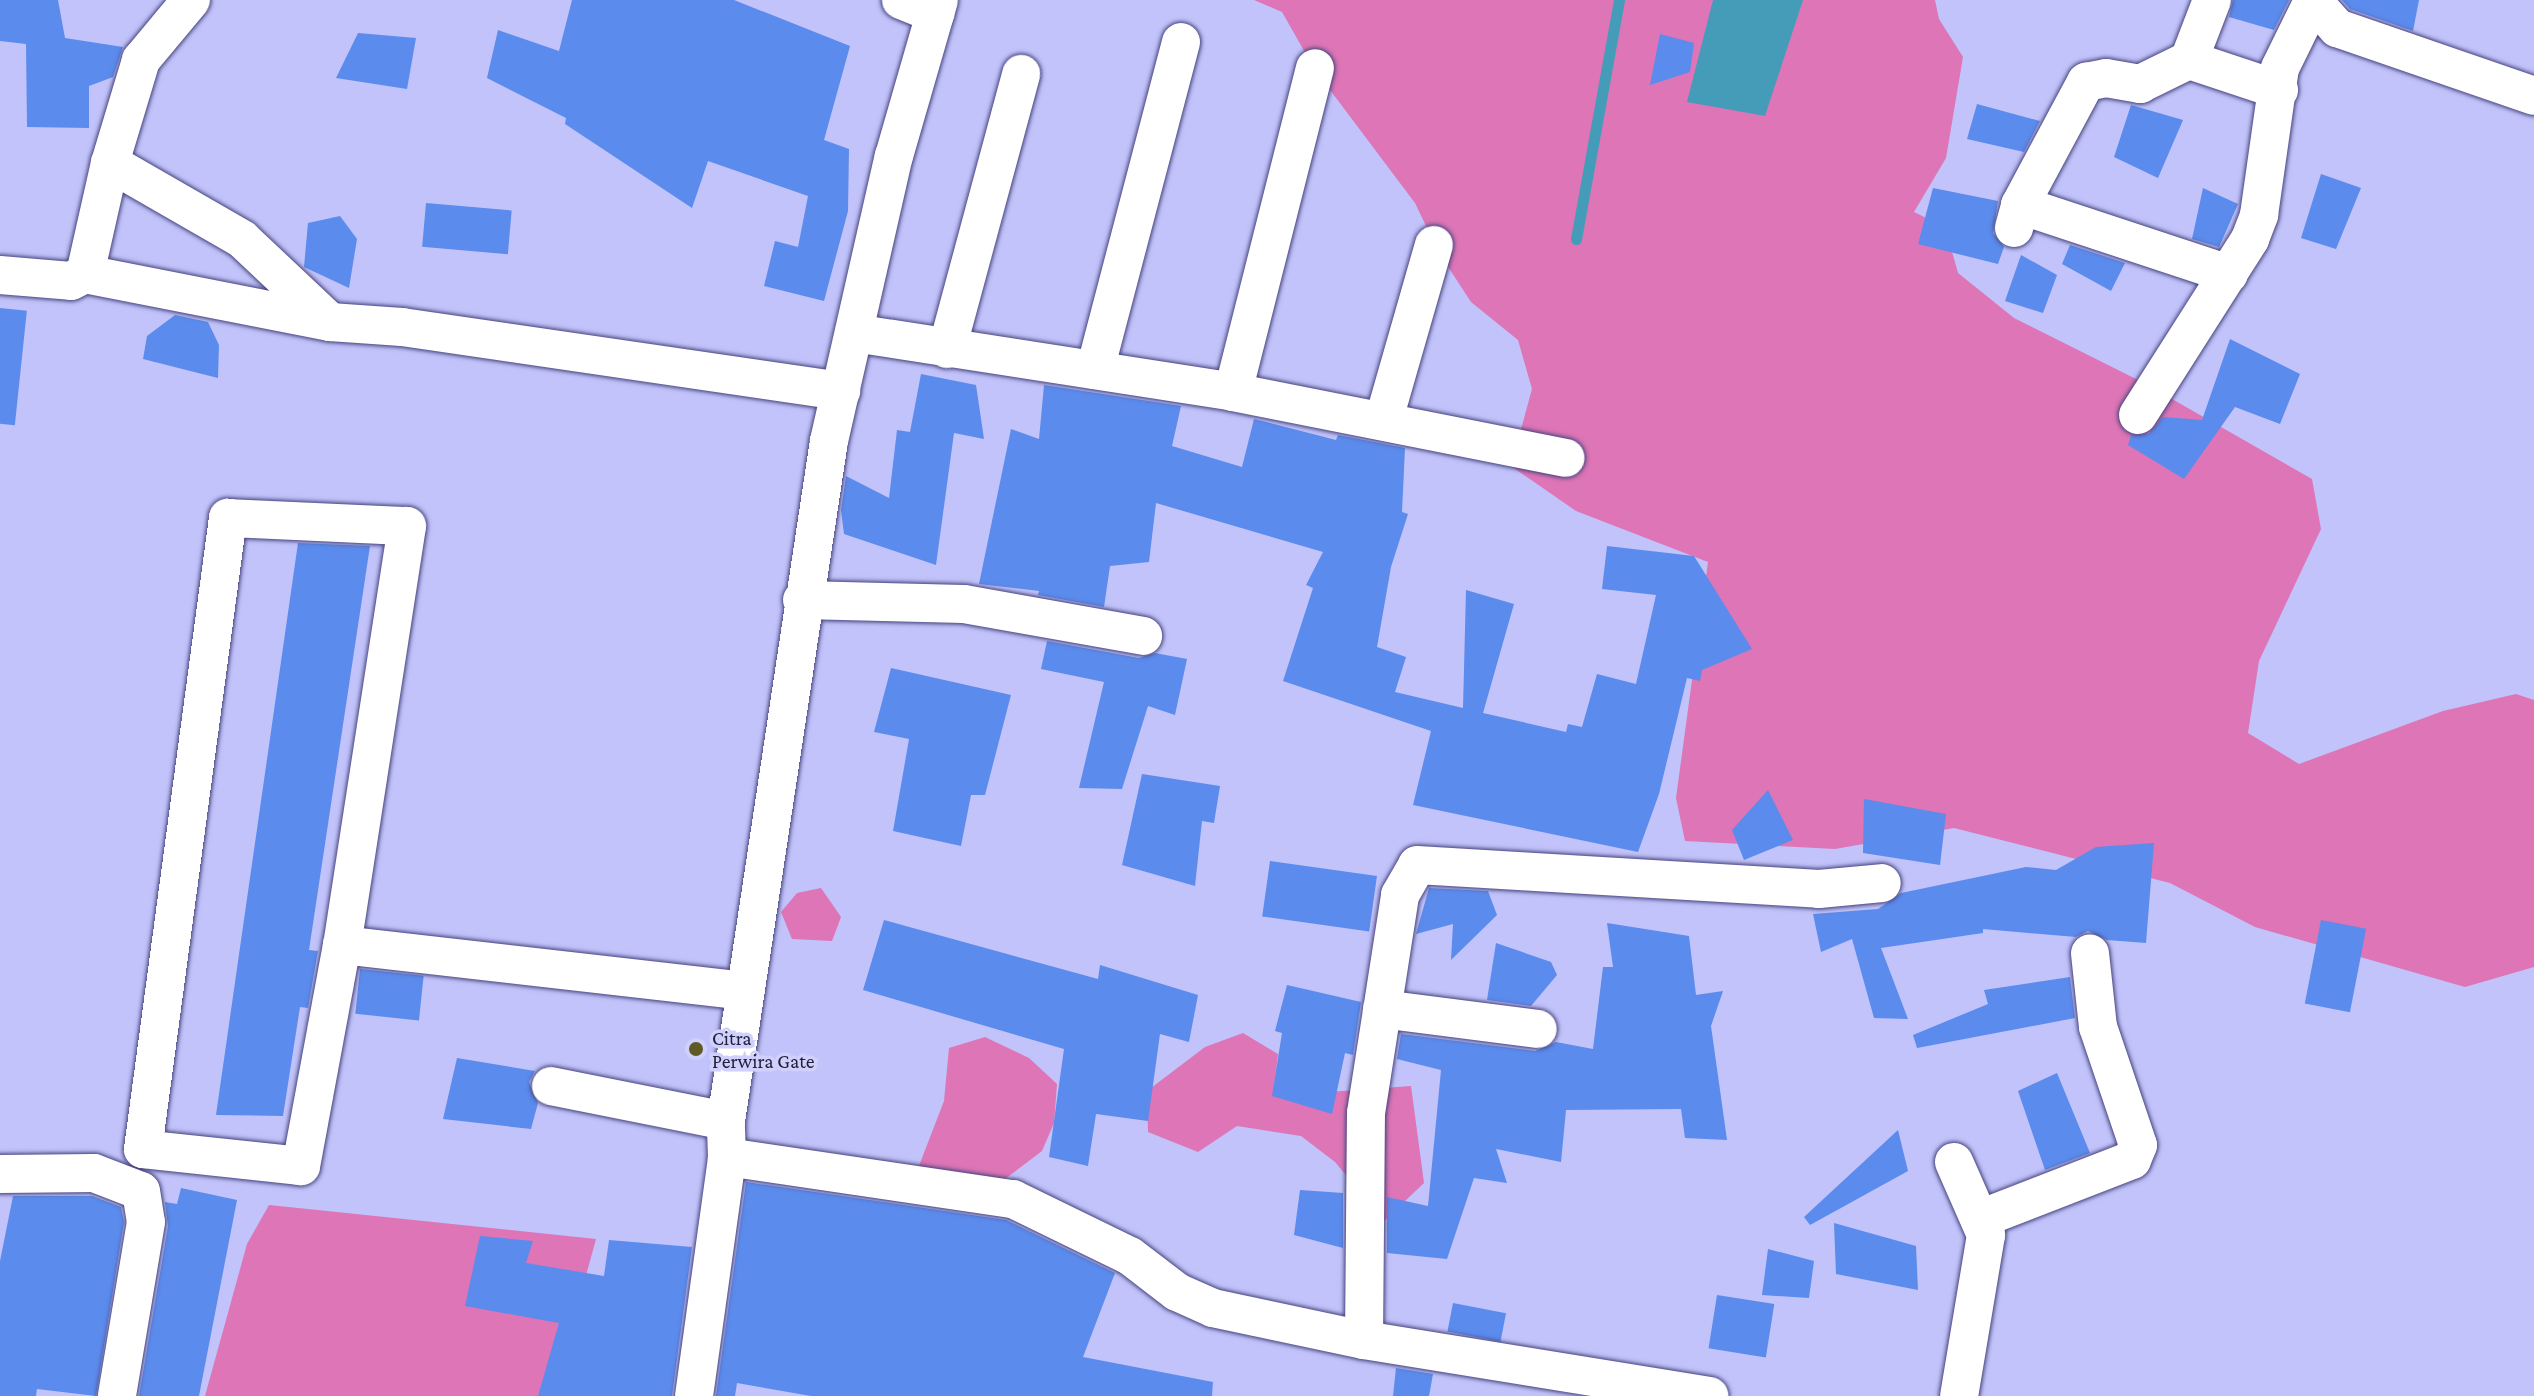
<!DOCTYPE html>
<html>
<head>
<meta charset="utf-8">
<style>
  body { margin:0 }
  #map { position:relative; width:2534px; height:1396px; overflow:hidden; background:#c1c3fa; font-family:"Crimson Pro",serif }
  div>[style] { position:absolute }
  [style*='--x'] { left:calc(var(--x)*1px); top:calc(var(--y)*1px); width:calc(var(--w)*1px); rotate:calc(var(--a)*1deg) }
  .green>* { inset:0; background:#dd75b6 }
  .water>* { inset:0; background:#459cb9 }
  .stream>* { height:11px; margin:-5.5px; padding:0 5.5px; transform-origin:5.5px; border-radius:5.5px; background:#459cb9 }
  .building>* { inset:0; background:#5b8bec; transform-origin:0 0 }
  .roads { filter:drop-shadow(0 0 2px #46437f) drop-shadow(0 0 2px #46437f) }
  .minor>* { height:38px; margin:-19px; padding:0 19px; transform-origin:19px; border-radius:19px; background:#fff }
  .dots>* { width:22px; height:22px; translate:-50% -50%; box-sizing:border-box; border:4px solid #cfd1fc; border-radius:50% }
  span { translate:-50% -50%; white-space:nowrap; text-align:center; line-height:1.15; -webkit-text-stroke:7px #cfd1fc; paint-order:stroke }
  .poi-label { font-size:20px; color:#21213b }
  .left { translate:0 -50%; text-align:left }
</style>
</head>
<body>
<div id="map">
  <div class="green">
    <div style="clip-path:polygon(1254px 0,1935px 0,1939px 19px,1963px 57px,1946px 158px,1914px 212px,1945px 227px,1958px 273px,2014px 318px,2144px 383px,2312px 479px,2321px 529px,2259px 661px,2248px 733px,2299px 764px,2443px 711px,2516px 694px,2534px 700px,2534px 967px,2465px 987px,2255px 927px,2170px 883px,1954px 828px,1835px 849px,1685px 841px,1676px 798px,1708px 562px,1576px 511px,1511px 466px,1532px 389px,1518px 340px,1471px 302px,1439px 253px,1415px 203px,1315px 70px,1282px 12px)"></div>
    <div style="clip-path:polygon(821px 888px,841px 917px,832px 941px,792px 939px,781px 912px,797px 893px)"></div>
    <div style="clip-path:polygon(1243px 1033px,1278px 1054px,1273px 1096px,1411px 1086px,1424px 1183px,1384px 1221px,1335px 1162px,1301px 1136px,1237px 1126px,1198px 1152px,1148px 1132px,1147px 1091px,1205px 1047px)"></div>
    <div style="clip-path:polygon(985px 1037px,1029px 1058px,1057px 1084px,1054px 1123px,1042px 1151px,1005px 1179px,917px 1171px,944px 1101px,949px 1048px)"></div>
    <div style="clip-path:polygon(269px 1205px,596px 1239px,553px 1396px,205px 1396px,247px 1244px)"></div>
  </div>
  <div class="water">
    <div style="clip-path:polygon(1713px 0,1803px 0,1765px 116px,1687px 102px)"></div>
  </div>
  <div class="stream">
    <div style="--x:1576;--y:239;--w:243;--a:-79.8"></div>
  </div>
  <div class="building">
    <div style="clip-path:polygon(0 0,58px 0,65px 38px,123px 47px,113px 77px,89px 86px,89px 128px,27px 127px,26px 44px,0 41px)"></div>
    <div style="clip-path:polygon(572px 0,734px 0,850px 46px,824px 140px,849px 149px,848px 211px,824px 301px,764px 286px,775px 241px,798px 247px,808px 196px,708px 161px,692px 208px,565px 124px,566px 118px,487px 78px,498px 30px,559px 51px)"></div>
    <div style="clip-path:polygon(2233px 0,2289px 0,2274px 30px,2229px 17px)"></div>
    <div style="clip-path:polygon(2342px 0,2419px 0,2413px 31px,2350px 9px)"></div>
    <div style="clip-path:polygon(358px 33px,416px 38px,407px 89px,336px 78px)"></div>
    <div style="clip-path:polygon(1660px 34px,1694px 43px,1690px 72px,1650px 85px)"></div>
    <div style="clip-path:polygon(1977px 104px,2040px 121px,2024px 152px,1967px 139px)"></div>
    <div style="clip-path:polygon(2131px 105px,2183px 120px,2158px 178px,2114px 157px)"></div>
    <div style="clip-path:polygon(2321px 174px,2361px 188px,2336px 249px,2301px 238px)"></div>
    <div style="clip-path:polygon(1933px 188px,1998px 201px,1993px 233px,2004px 247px,1998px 264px,1918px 244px)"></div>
    <div style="clip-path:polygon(2203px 188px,2238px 204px,2219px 247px,2192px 239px)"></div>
    <div style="left:426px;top:203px;width:86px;height:44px;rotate:5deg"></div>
    <div style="clip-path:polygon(340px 216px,357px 239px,349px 288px,304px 267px,308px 223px)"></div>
    <div style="clip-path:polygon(2070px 245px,2125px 263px,2111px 291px,2062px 264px)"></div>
    <div style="clip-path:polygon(2021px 255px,2057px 275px,2043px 313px,2005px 301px)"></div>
    <div style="left:0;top:308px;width:27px;height:115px;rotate:6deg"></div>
    <div style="clip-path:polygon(175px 315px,208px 322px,219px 345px,218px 378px,143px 359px,147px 336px)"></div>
    <div style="clip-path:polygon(2230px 339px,2300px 374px,2280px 424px,2235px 407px,2184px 479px,2128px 445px,2131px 435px,2149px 434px,2163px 417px,2202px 420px)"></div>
    <div style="clip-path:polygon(921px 374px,976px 385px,984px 439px,954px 433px,936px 565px,844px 534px,841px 510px,846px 476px,889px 498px,897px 430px,910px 432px)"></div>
    <div style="clip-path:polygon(1044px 385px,1181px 406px,1172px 446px,1242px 467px,1254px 419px,1336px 440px,1338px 435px,1405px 448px,1402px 512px,1408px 514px,1391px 567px,1377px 647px,1406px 657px,1395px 692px,1463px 708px,1466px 590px,1514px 604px,1483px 713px,1566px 732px,1568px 724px,1582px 727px,1597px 674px,1636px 684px,1656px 595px,1602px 589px,1607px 546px,1694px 556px,1752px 649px,1702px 670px,1700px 681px,1687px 678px,1659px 794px,1638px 852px,1413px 805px,1431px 731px,1283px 681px,1313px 588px,1306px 585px,1323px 552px,1156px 503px,1149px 562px,1110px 566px,1104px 607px,1038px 595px,1039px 591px,979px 584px,1011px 429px,1039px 439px)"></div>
    <div style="clip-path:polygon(298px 543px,370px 546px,309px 950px,318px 951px,308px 1008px,300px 1007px,283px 1116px,216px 1115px)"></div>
    <div style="clip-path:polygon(1047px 641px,1139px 658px,1155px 653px,1187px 659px,1175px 715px,1148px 706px,1122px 789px,1079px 788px,1104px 682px,1041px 669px)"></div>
    <div style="clip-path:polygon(891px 668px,1011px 695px,985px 795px,971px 795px,961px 846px,893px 831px,909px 739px,874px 732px)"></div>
    <div style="clip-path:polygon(1142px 774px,1220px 786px,1214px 823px,1202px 821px,1195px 886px,1122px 865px)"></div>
    <div style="clip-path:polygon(1768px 790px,1793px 840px,1744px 860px,1732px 830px)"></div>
    <div style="clip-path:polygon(1864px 799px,1946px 814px,1940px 865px,1863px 853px)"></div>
    <div style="clip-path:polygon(2154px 843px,2146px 943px,2107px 940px,2088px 931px,2076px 937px,1983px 929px,1983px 933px,1881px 948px,1908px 1019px,1874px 1018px,1852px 939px,1821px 952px,1813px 914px,1878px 909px,1901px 893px,2026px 867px,2056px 870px,2096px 847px)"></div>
    <div style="left:1270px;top:861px;width:108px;height:56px;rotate:8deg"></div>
    <div style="clip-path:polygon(1429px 888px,1488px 891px,1497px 915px,1451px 960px,1453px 924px,1416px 934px)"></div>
    <div style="clip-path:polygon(884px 920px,1098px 979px,1100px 965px,1198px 995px,1189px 1042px,1160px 1034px,1148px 1121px,1096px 1114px,1088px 1166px,1049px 1157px,1064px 1049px,863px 990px)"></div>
    <div style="left:2321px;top:920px;width:46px;height:85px;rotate:11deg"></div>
    <div style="clip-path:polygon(1607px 923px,1689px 936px,1696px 995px,1723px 991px,1711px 1026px,1727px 1140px,1685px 1138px,1681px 1109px,1566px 1110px,1561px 1162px,1496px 1149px,1507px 1183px,1474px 1178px,1447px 1259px,1387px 1253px,1387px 1197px,1428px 1206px,1441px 1070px,1397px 1059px,1401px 1034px,1535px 1051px,1556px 1042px,1593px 1049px,1603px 967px,1613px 967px)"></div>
    <div style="clip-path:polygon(1496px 943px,1551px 962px,1557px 975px,1531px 1006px,1487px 1000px)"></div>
    <div style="left:360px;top:969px;width:64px;height:45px;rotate:6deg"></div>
    <div style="clip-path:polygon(2070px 977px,2075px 1018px,1917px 1048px,1913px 1035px,1988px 1004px,1984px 990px)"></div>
    <div style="clip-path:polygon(1287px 985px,1361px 1002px,1353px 1055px,1345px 1053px,1332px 1114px,1272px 1096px,1282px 1033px,1275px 1031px)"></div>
    <div style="clip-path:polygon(457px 1058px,535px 1071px,529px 1082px,538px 1103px,531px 1129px,443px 1119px)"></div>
    <div style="clip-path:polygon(2057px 1073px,2090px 1153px,2045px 1170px,2018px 1091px)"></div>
    <div style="clip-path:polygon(1898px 1130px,1908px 1171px,1810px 1225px,1804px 1217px)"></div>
    <div style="clip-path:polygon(746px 1182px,1006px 1220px,1115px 1273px,1083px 1357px,1213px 1382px,1212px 1396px,811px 1396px,737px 1383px,735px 1396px,716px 1396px)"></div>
    <div style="clip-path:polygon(181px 1188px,237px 1200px,199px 1396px,139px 1396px,168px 1226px,165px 1202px,177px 1204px)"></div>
    <div style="clip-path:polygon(1300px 1190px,1343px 1193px,1343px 1248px,1294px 1235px)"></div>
    <div style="clip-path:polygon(13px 1196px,92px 1196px,121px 1207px,124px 1222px,96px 1396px,37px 1389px,36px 1396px,0 1396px,0 1261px)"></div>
    <div style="clip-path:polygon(1834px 1223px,1916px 1246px,1918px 1290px,1836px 1274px)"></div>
    <div style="clip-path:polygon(480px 1236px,533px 1241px,526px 1263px,604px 1276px,609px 1240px,692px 1247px,672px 1396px,538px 1396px,559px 1323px,465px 1306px)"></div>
    <div style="clip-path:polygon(1768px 1249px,1814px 1261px,1809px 1298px,1762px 1295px)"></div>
    <div style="left:1717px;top:1295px;width:58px;height:54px;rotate:9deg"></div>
    <div style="left:1453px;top:1303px;width:54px;height:29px;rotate:11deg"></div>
    <div style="clip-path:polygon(1396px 1368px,1433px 1374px,1429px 1396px,1393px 1396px)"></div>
  </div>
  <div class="roads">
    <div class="minor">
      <div style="--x:901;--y:0;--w:37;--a:22"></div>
      <div style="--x:2312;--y:0;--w:38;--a:48"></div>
      <div style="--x:2337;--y:28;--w:208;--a:19"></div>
      <div style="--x:2189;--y:60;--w:95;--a:18.4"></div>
      <div style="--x:110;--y:163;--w:152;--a:29.9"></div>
      <div style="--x:242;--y:239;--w:121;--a:43.3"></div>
      <div style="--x:330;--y:322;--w:72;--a:4"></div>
      <div style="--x:402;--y:327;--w:444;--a:8.3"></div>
      <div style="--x:2020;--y:205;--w:220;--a:18.3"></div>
      <div style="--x:2014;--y:228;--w:24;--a:-75"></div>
      <div style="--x:2020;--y:205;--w:140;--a:-61.8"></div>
      <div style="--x:2086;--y:82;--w:20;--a:-11"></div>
      <div style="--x:2106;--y:78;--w:35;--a:10"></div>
      <div style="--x:2140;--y:84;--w:55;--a:-26.1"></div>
      <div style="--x:2189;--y:60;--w:64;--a:-69"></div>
      <div style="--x:85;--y:274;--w:250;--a:11.1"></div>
      <div style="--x:0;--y:275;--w:71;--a:4.8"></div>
      <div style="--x:71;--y:281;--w:16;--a:-27"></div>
      <div style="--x:85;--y:274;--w:114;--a:-77.3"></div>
      <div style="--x:110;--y:163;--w:108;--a:-73.2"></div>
      <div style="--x:141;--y:60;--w:78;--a:-50.2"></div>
      <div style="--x:854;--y:333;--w:384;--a:8.8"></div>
      <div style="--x:1233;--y:392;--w:339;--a:11.2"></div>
      <div style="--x:947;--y:349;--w:285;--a:-74.9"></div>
      <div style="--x:1095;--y:370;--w:339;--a:-75.3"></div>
      <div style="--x:1233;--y:392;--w:334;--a:-75.8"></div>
      <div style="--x:2138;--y:415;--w:209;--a:-57.5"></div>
      <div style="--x:2250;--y:239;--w:26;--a:-69"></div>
      <div style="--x:2259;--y:215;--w:148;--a:-81.9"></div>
      <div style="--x:2280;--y:68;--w:75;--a:-63.8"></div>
      <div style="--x:1384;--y:419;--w:181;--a:-74"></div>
      <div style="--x:228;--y:518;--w:179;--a:2.6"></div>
      <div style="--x:407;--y:526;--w:424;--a:98.8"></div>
      <div style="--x:342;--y:945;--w:225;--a:100.5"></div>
      <div style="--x:301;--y:1166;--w:159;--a:-173.9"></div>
      <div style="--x:143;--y:1149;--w:637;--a:-82.33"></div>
      <div style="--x:802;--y:600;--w:162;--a:1.4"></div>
      <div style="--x:964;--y:604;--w:182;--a:10.1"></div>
      <div style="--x:342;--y:945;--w:406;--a:6.5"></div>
      <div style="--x:1382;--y:1009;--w:157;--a:7.3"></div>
      <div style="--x:551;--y:1086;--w:178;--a:11.3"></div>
      <div style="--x:727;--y:1157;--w:289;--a:8.4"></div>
      <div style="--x:1013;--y:1199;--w:130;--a:26"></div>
      <div style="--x:1130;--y:1256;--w:59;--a:37.5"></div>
      <div style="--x:1177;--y:1292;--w:39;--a:24"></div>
      <div style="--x:1213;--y:1308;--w:154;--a:12"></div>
      <div style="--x:1364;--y:1340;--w:350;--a:9.2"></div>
      <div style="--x:1954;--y:1162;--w:80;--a:66.3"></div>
      <div style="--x:1986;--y:1235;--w:163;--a:99.5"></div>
      <div style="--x:0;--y:1174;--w:94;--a:-0.6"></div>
      <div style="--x:94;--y:1173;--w:50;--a:21"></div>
      <div style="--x:141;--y:1191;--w:31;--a:81"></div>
      <div style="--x:146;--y:1222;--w:176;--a:99.5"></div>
      <div style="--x:1980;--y:1219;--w:163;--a:-21.2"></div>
      <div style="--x:2132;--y:1160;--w:16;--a:-68"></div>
      <div style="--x:2138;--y:1145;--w:125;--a:-108.7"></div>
      <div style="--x:2098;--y:1027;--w:74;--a:-96.2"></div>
      <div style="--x:1364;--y:1340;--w:227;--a:-89.5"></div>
      <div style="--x:1366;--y:1113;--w:221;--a:-81.1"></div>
      <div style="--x:1400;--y:895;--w:34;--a:-60"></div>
      <div style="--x:1417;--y:865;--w:403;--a:3.4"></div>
      <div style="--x:1819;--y:889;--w:63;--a:-5.4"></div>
      <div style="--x:694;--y:1396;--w:241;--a:-82.1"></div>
      <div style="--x:727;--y:1157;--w:36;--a:-92"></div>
      <div style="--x:726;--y:1121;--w:688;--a:-81.39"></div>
      <div style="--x:829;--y:441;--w:292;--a:-77.2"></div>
      <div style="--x:894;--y:156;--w:162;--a:-73.9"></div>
    </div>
  </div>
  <div class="dots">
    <div style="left:696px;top:1049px;background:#5f5926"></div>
  </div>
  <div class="poi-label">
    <span class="left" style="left:712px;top:1050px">Citra<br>Perwira Gate</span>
  </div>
</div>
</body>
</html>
